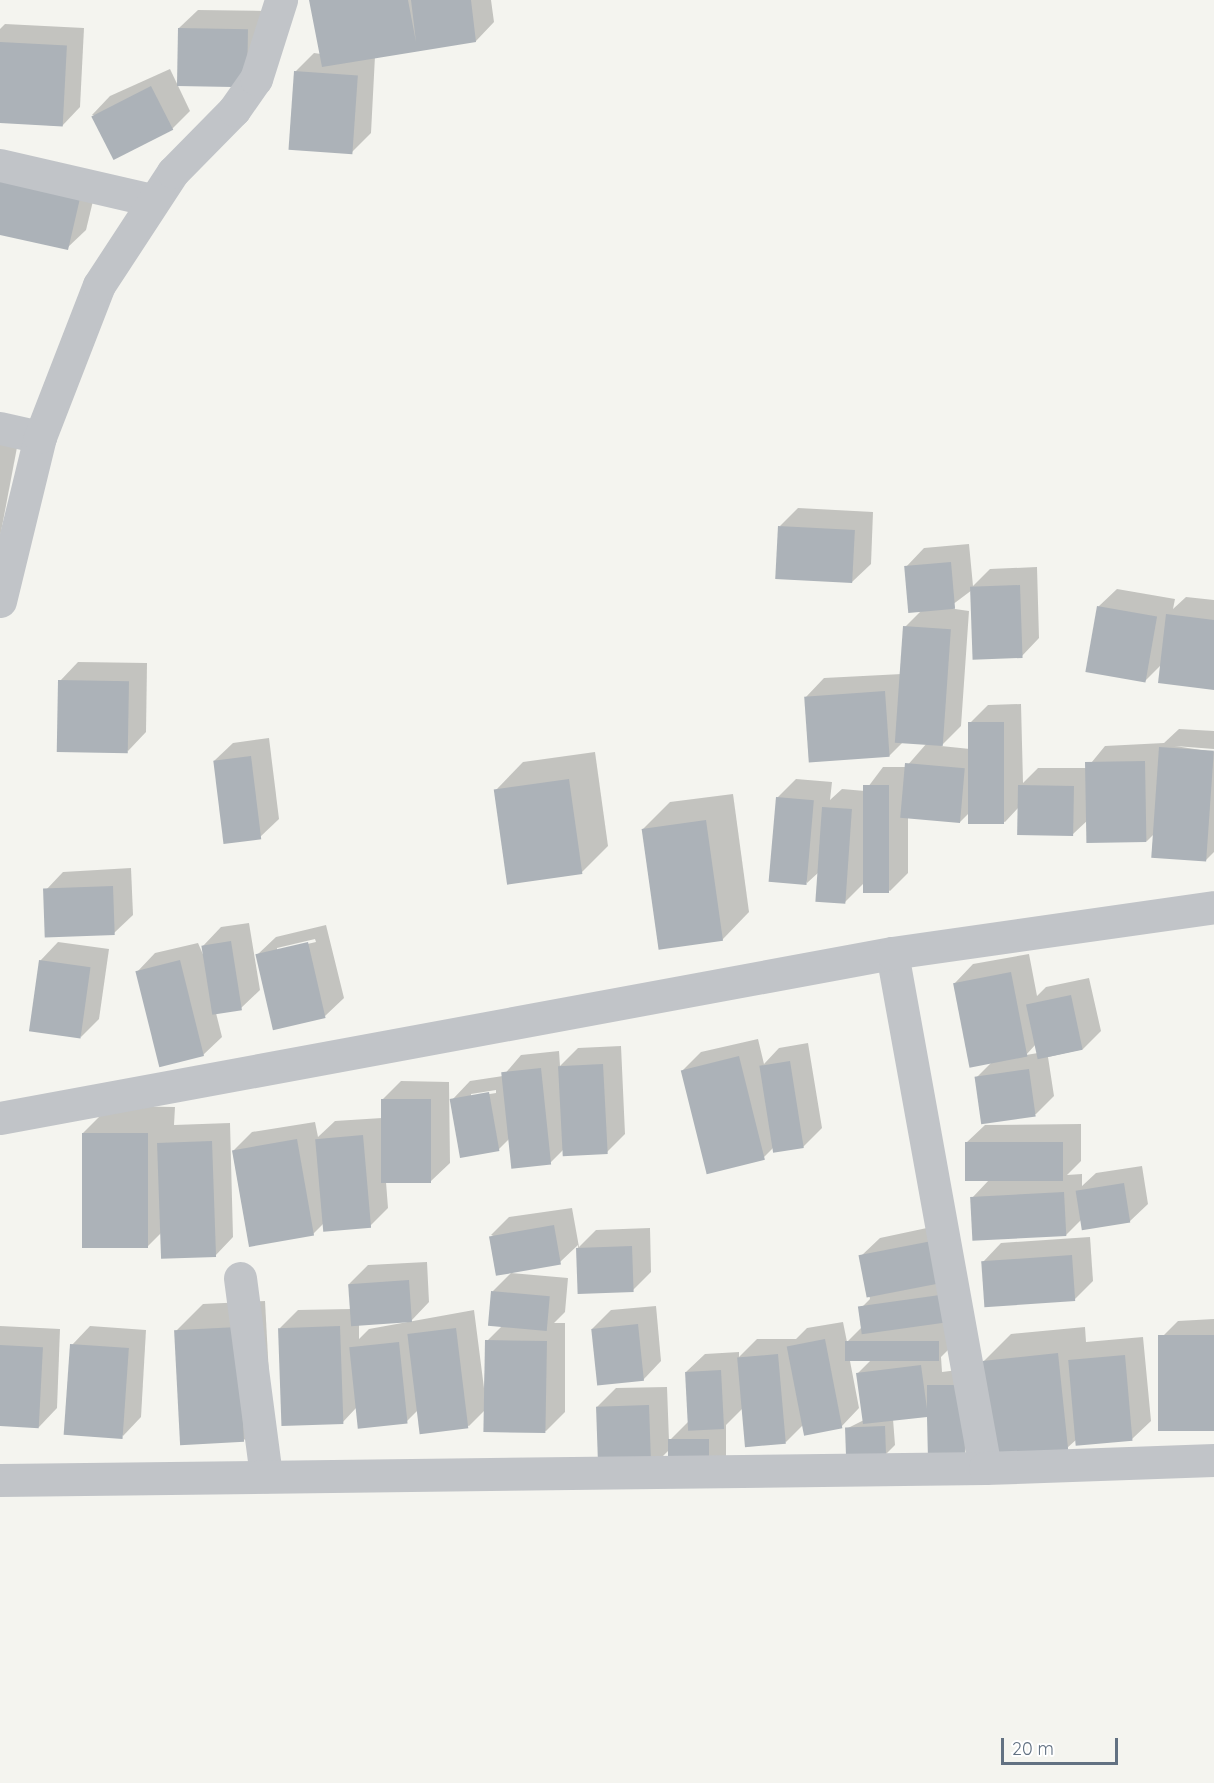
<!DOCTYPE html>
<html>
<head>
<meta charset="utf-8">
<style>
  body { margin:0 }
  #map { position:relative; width:1214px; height:1783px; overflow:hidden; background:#f4f4ef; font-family:Quicksand,sans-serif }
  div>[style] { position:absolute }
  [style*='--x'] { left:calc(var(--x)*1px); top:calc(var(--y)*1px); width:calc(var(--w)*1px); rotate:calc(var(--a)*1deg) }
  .shadow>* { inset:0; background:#0003 }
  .building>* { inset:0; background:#acb2b8; transform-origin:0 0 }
  .minor>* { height:33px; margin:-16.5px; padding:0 16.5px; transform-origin:16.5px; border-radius:16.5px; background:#c1c4c8 }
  span { translate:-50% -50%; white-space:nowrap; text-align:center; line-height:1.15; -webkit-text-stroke:6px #fff; paint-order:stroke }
  .scale { position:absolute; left:1001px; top:1738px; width:117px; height:27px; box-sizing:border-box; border:3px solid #627182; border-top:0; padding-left:8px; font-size:18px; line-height:21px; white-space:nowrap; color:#627182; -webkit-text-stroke:4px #fff; paint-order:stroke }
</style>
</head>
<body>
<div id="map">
  <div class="shadow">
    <div style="clip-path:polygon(311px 0,491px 0,494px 22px,476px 41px,375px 56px,371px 133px,352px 152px,295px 72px,314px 53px,321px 54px)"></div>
    <div style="clip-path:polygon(198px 10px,266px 11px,266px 66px,179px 28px)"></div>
    <div style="clip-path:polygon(5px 24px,84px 28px,80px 107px,62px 126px,0 122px,0 29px)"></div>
    <div style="clip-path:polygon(170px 69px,190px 111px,172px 129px,92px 115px,110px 96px)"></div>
    <div style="clip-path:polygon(99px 176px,86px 230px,67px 248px,0 233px)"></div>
    <div style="clip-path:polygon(0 417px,22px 421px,0 537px)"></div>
    <div style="clip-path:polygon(798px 508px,873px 512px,871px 564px,852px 582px,780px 526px)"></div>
    <div style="clip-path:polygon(969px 544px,973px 586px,990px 569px,1037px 567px,1039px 638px,1021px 657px,972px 590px,948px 608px,969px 611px,961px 726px,941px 746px,970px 749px,970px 723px,988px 705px,1021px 704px,1023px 783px,1038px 768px,1087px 768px,1105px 746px,1164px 743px,1179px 729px,1214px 731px,1214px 749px,1175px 746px,1214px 752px,1214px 852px,1206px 860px,1154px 834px,1147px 841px,1089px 819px,1073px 834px,1019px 807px,1005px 822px,971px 811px,960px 822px,908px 817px,908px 873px,890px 891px,864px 875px,863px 884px,844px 903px,819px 872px,807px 883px,777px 798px,796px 779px,832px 782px,830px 800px,842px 789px,865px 791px,883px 767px,906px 767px,927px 743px,903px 742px,889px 756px,806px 697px,824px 678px,902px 674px,905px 627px,921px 611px,906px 567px,924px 548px)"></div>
    <div style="clip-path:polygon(1117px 589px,1175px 599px,1173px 609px,1186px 597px,1214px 600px,1214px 688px,1161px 665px,1145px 681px,1098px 607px)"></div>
    <div style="clip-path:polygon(78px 662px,147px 663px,146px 732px,128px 751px,60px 681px)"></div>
    <div style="clip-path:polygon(269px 738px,279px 819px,260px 837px,214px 761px,233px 743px)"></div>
    <div style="clip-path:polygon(595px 752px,608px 846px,581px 873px,496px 790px,523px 762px)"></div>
    <div style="clip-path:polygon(733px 794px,749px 912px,722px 940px,643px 829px,670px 802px)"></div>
    <div style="clip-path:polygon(131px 868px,133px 915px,114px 933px,45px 891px,63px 872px)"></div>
    <div style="clip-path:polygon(249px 923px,260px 990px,241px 1008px,216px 1013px,222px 1037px,203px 1055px,137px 972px,155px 953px,198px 943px,205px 959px,203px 946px,221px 927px)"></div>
    <div style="clip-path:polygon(evenodd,326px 925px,344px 998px,325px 1016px,257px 955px,276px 937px,326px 925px,315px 939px,316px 942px,277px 951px,277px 948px,315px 939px)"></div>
    <div style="clip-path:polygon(58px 942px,109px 949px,99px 1019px,81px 1037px,40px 961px)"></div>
    <div style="clip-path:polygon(evenodd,1029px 954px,1037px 996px,1046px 987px,1089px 978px,1101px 1031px,1083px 1049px,1048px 1057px,1054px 1096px,1036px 1114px,984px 1123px,976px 1078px,994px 1060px,955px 983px,973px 964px,1029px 954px,1036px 1044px,1038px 1053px,1026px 1055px,1036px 1044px)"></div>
    <div style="clip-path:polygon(758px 1039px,764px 1064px,779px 1048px,808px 1043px,822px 1128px,803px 1147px,773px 1148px,763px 1158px,683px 1070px,701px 1052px)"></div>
    <div style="clip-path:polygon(evenodd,621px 1046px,625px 1134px,607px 1152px,563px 1150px,551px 1162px,513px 1166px,510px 1138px,498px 1150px,452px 1100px,470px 1081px,503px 1076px,521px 1055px,559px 1051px,560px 1066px,578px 1048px,621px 1046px,496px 1090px,496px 1093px,471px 1097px,471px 1094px,496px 1090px)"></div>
    <div style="clip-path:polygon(401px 1081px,449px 1082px,450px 1163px,431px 1181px,386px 1182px,388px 1208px,370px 1226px,323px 1224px,313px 1234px,233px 1151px,252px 1132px,315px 1122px,318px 1137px,335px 1121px,382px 1118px,382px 1100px)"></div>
    <div style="clip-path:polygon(110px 1106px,175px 1107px,174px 1125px,230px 1123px,233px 1237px,215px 1256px,161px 1233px,147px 1247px,83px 1133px)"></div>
    <div style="clip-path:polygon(1081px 1124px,1081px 1161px,1067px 1175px,1082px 1174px,1082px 1186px,1096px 1173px,1142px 1166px,1148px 1204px,1129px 1222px,1082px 1219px,1066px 1235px,972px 1198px,989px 1180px,966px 1143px,985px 1125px)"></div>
    <div style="clip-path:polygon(572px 1208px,579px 1247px,596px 1230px,650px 1228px,651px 1272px,633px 1290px,580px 1293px,578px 1245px,560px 1262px,491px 1235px,509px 1217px)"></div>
    <div style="clip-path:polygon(955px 1222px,957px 1341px,941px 1357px,942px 1372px,982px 1367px,964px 1458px,929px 1415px,893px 1419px,895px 1445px,886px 1454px,846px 1429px,864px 1420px,858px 1373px,871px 1360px,850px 1361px,859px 1408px,841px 1427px,803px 1425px,786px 1442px,743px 1408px,726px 1425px,726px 1462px,670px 1449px,651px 1468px,597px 1407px,616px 1388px,667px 1387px,669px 1441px,689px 1421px,686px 1372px,705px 1354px,739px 1352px,739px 1357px,757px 1339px,796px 1339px,807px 1328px,843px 1322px,847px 1342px,863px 1326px,860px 1309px,870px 1299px,861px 1256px,880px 1238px)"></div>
    <div style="clip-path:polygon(1090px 1237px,1093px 1281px,1074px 1300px,983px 1262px,1001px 1243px)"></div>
    <div style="clip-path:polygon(427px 1262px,429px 1302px,411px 1321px,359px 1324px,359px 1339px,369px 1329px,474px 1310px,484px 1388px,487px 1341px,502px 1326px,493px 1291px,511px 1273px,568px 1278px,565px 1312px,554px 1323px,565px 1323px,565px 1412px,546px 1431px,486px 1409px,469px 1426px,418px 1410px,406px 1422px,356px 1408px,342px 1423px,280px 1328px,298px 1310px,351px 1309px,349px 1284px,368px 1265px)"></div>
    <div style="clip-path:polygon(265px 1301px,271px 1413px,244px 1440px,176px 1331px,203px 1304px)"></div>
    <div style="clip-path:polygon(656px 1306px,661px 1361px,643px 1380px,592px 1329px,611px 1310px)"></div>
    <div style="clip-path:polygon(1214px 1319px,1214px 1429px,1159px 1340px,1178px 1321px)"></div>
    <div style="clip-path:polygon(0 1326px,60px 1329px,57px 1408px,39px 1427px,0 1425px)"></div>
    <div style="clip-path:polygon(90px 1326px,146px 1330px,141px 1417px,123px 1436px,72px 1345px)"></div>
    <div style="clip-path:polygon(1085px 1327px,1086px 1342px,1143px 1337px,1151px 1421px,1132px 1439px,1077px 1439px,1067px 1448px,984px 1361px,1011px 1334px)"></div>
  </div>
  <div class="building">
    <div style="clip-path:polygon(309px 0,408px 0,416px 42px,411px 0,471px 0,476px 42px,322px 67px)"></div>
    <div style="left:178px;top:28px;width:70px;height:58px;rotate:1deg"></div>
    <div style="left:0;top:42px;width:67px;height:81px;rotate:3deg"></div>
    <div style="left:294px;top:71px;width:64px;height:79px;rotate:4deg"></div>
    <div style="left:151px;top:86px;width:49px;height:67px;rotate:63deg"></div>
    <div style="clip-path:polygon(0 175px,81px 194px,68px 250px,0 235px)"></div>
    <div style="left:778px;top:526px;width:77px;height:53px;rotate:3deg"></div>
    <div style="left:951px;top:562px;width:47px;height:47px;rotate:85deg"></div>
    <div style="left:1020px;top:585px;width:73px;height:50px;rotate:88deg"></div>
    <div style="left:1097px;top:606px;width:61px;height:67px;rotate:10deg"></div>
    <div style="clip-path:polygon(1166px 614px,1214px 620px,1214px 690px,1158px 683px)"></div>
    <div style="left:903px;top:626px;width:48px;height:117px;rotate:4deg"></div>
    <div style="left:58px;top:680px;width:71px;height:72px;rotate:1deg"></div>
    <div style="left:885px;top:691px;width:66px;height:81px;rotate:86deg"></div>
    <div style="left:968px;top:722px;width:36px;height:102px"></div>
    <div style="left:1159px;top:747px;width:55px;height:111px;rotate:4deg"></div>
    <div style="left:251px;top:756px;width:84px;height:38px;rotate:83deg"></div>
    <div style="left:1145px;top:761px;width:81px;height:60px;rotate:89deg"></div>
    <div style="left:905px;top:763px;width:60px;height:55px;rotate:5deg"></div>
    <div style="left:569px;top:779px;width:96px;height:76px;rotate:82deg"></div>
    <div style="left:863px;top:785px;width:26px;height:108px"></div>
    <div style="left:1018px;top:785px;width:56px;height:50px;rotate:1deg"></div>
    <div style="left:776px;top:797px;width:38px;height:85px;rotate:5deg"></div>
    <div style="left:822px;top:807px;width:30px;height:95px;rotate:4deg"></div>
    <div style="left:706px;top:820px;width:122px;height:65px;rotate:82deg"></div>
    <div style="left:113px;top:886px;width:49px;height:70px;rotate:88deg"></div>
    <div style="left:231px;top:941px;width:70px;height:30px;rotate:81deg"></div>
    <div style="left:308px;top:942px;width:78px;height:54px;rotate:77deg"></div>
    <div style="left:39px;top:960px;width:52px;height:72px;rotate:8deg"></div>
    <div style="left:180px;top:960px;width:99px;height:46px;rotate:76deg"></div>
    <div style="left:1011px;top:972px;width:86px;height:59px;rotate:79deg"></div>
    <div style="left:1071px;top:995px;width:56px;height:46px;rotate:78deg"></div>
    <div style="left:739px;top:1056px;width:107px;height:60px;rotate:76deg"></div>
    <div style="left:790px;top:1061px;width:88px;height:31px;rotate:81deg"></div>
    <div style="left:603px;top:1064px;width:90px;height:45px;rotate:87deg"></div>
    <div style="left:541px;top:1068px;width:97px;height:40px;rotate:84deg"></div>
    <div style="left:1029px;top:1069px;width:48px;height:55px;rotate:82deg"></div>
    <div style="left:489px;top:1092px;width:60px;height:40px;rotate:80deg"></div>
    <div style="left:381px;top:1099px;width:50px;height:84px"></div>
    <div style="left:82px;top:1133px;width:66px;height:115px"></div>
    <div style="left:363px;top:1135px;width:93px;height:48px;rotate:85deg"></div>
    <div style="left:297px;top:1139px;width:98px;height:66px;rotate:80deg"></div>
    <div style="left:212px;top:1141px;width:116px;height:55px;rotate:88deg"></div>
    <div style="left:1063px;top:1142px;width:39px;height:98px;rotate:90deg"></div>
    <div style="left:1124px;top:1183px;width:40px;height:49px;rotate:81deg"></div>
    <div style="left:1064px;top:1192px;width:44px;height:94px;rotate:87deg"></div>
    <div style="left:554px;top:1225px;width:40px;height:66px;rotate:80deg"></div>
    <div style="left:937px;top:1240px;width:43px;height:80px;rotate:79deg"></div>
    <div style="left:632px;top:1246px;width:46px;height:56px;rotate:88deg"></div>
    <div style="left:1072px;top:1255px;width:46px;height:91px;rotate:86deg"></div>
    <div style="left:409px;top:1280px;width:42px;height:61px;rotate:86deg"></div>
    <div style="left:491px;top:1291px;width:59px;height:35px;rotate:5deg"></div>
    <div style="left:947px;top:1294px;width:28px;height:90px;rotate:82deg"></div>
    <div style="left:638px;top:1324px;width:57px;height:47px;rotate:84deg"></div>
    <div style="left:340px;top:1326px;width:98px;height:62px;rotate:88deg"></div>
    <div style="left:238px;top:1327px;width:115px;height:64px;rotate:87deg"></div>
    <div style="left:456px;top:1328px;width:101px;height:49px;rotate:83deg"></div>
    <div style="left:1214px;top:1335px;width:96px;height:56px;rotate:90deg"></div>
    <div style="left:825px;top:1339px;width:91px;height:39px;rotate:79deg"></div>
    <div style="left:485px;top:1340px;width:62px;height:92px;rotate:1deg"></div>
    <div style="left:939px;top:1341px;width:20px;height:94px;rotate:90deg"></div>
    <div style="left:399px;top:1342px;width:82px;height:50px;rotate:84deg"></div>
    <div style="left:70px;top:1344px;width:59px;height:91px;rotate:4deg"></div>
    <div style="left:0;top:1345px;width:43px;height:81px;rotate:3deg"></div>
    <div style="left:1058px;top:1353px;width:98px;height:76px;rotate:84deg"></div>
    <div style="left:778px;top:1354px;width:90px;height:41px;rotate:85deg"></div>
    <div style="left:1125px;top:1355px;width:86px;height:57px;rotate:85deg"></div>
    <div style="clip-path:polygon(921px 1365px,927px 1409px,927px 1385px,964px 1385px,965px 1459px,928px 1460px,927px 1417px,863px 1424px,856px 1373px)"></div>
    <div style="left:721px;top:1370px;width:59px;height:36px;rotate:87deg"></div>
    <div style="left:649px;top:1405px;width:65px;height:53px;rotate:88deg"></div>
    <div style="left:885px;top:1426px;width:30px;height:40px;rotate:88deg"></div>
    <div style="left:668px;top:1439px;width:41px;height:43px"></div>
  </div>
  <div class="minor">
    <div style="--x:0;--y:165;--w:156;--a:13"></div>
    <div style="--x:0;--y:428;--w:41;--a:12.7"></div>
    <div style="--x:0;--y:601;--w:169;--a:-76.3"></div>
    <div style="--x:40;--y:437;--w:163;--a:-68.8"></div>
    <div style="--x:99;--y:285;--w:135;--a:-56.8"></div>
    <div style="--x:173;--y:172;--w:87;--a:-45.5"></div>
    <div style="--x:234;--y:110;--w:38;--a:-55"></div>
    <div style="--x:256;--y:79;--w:83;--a:-72.4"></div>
    <div style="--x:892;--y:953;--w:523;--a:79.76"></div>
    <div style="--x:0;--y:1118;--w:907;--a:-10.48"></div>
    <div style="--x:892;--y:953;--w:325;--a:-8.1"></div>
    <div style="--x:240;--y:1278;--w:200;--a:82.5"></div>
    <div style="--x:0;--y:1480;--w:985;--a:-0.7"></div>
    <div style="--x:985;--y:1468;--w:229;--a:-2"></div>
  </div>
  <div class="scale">20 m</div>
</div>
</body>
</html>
